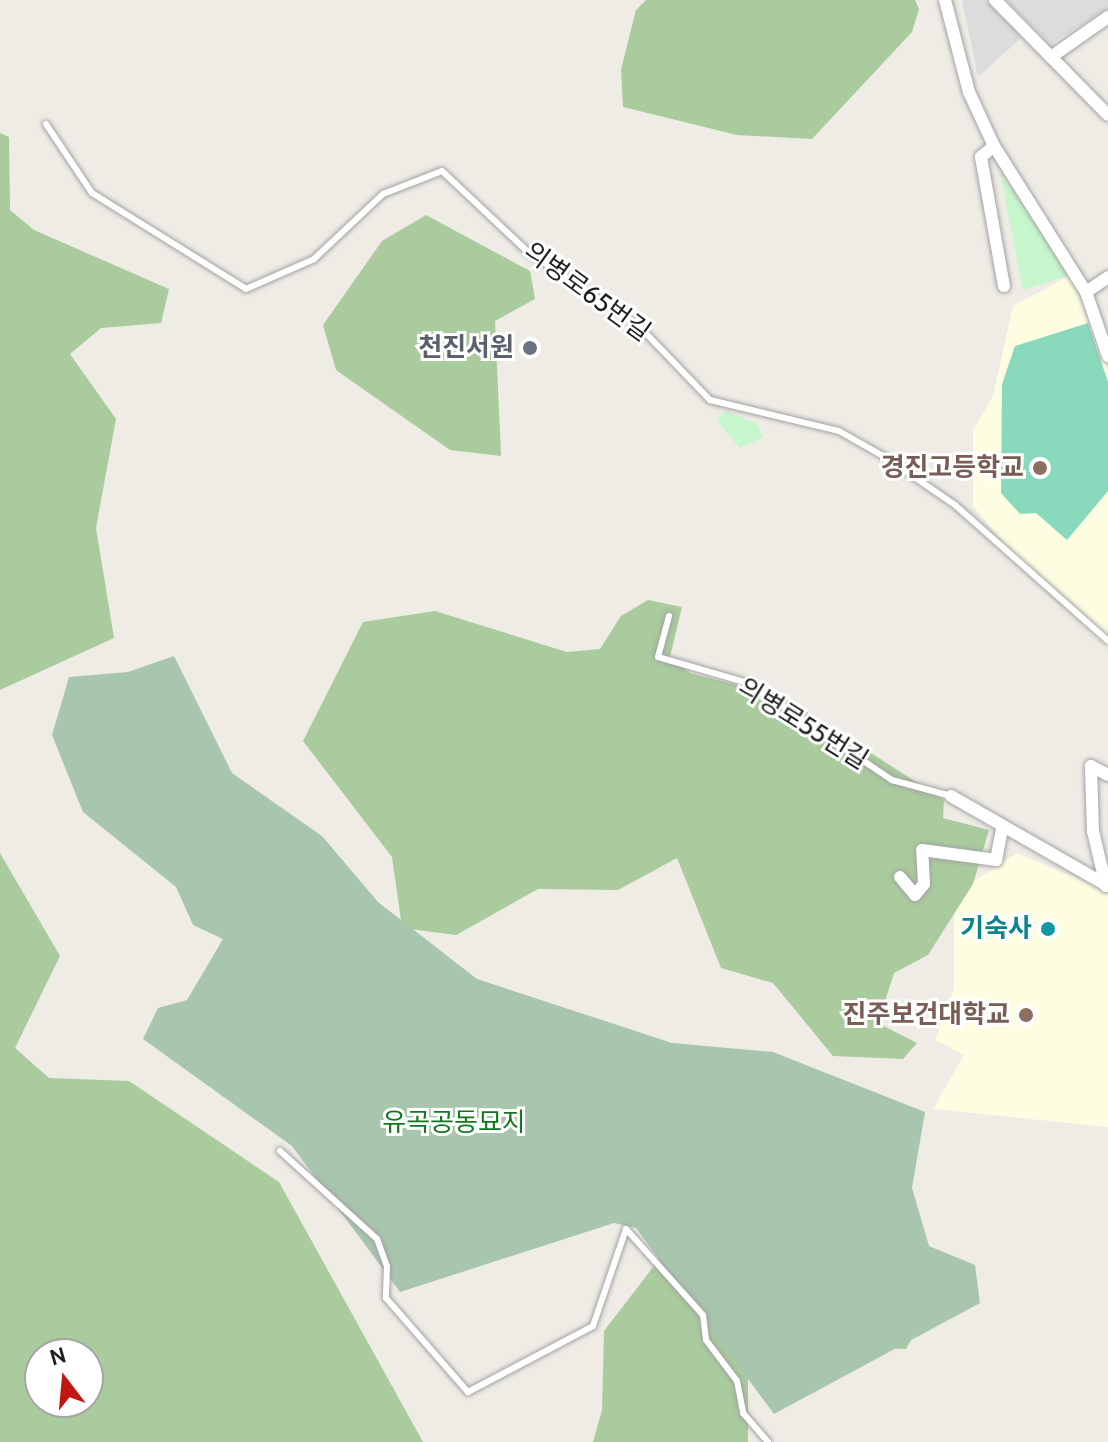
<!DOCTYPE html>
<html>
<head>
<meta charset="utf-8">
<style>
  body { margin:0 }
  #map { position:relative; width:1108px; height:1442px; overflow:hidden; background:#efece6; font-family:Cabin,"Noto Sans KR",sans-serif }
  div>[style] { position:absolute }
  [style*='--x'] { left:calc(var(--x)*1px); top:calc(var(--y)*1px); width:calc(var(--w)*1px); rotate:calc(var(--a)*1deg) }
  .residential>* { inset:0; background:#dddcdc }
  .education>* { inset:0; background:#fcfde1 }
  .forest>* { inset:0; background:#a9cb9d }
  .cemetery>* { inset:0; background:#a8c6ae }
  .park>* { inset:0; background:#c6f6cc }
  .pitch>* { inset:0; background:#89d9bd }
  .roads { filter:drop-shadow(0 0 2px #a3a3a3) drop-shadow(0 0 2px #a3a3a3) }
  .lane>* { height:6px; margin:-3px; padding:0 3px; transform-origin:3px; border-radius:3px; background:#fff }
  .street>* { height:12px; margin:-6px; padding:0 6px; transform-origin:6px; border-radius:6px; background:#fff }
  .dots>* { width:22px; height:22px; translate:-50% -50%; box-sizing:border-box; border:4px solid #fff; border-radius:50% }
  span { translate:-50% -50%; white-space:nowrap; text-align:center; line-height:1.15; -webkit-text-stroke:6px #fff; paint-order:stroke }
  .street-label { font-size:26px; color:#1f1f1f }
  .worship-label { font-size:26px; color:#5b616d; font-weight:700 }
  .right { translate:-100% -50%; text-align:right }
  .education-label { font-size:26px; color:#785e54; font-weight:700 }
  .culture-label { font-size:26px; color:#0d838f; font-weight:700 }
  .park-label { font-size:26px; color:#137720 }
  .north { position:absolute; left:24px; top:1338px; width:80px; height:80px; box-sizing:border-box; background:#fff; border:2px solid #a5a5a5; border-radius:50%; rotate:344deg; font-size:22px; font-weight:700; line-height:32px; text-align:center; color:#1f1f1f }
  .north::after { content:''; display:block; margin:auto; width:28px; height:36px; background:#c0160e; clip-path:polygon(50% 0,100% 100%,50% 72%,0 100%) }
</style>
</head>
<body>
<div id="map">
  <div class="residential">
    <div style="clip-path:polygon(962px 0,985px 0,1022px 37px,978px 77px)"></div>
    <div style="clip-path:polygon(1006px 0,1108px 0,1108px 8px,1051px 44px)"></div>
  </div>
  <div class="education">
    <div style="clip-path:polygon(1071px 275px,1108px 371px,1108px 648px,1026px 570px,973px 506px,973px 430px,993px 396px,1013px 306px)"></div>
    <div style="clip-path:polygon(1017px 853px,1108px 892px,1108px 1127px,933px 1109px,964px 1055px,935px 1040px,954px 989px,954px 894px)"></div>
  </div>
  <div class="forest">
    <div style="clip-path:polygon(646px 0,915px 0,919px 9px,912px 32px,812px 139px,737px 135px,623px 107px,621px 70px,636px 10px)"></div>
    <div style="clip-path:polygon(0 133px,9px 137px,10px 210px,34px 230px,169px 289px,161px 323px,101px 328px,70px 354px,116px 419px,96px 528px,114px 638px,0 690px)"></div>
    <div style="clip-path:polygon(426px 215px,530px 271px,535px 299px,495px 321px,501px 456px,450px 450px,336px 370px,323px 325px,382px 241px)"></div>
    <div style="clip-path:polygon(648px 600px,682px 607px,670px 657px,690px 673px,784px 697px,944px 800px,943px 818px,989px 830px,973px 884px,928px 955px,894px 973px,878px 1023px,917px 1043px,903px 1059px,833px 1056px,773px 983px,721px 968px,677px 858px,618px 890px,538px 889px,456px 935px,402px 928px,392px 857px,303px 741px,363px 622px,435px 611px,567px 652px,600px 649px,621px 616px)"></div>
    <div style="clip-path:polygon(evenodd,0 853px,60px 956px,15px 1048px,49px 1078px,129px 1081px,279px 1182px,423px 1442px,0 1442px,0 853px,40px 1354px,88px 1354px,88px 1402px,40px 1402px,40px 1354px)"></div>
    <div style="clip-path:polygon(687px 1223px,940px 1289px,906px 1349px,849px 1347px,748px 1364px,748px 1442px,593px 1442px,602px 1410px,604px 1331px)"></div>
  </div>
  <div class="cemetery">
    <div style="clip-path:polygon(174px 656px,232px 773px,322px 836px,378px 902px,477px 979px,672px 1043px,773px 1052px,925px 1112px,912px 1188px,929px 1246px,975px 1265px,980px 1303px,774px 1414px,636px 1228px,614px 1223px,400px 1292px,292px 1146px,143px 1039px,158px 1008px,187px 1000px,223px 939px,193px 925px,176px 887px,83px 812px,52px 735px,69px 677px,128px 672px)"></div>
  </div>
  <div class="park">
    <div style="clip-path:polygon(1000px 172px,1071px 275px,1023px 290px)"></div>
    <div style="clip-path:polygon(725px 411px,757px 423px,763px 437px,740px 448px,717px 421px)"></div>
  </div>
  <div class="pitch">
    <div style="clip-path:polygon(1088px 323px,1108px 382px,1108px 491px,1067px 540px,1036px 513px,1020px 514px,1001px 493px,1002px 384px,1015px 346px)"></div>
  </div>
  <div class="roads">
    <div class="lane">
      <div style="--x:46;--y:124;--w:83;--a:56.3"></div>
      <div style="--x:92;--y:193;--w:181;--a:31.9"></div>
      <div style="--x:246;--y:289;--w:74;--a:-23.8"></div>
      <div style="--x:314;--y:259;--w:95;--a:-43.3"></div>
      <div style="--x:383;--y:194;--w:63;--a:-21.3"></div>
      <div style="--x:442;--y:171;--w:120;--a:43.3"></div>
      <div style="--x:529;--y:253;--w:129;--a:33.3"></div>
      <div style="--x:637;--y:324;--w:105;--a:46.2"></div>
      <div style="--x:710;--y:400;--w:133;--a:13.5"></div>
      <div style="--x:839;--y:431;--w:53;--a:29.5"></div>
      <div style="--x:885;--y:457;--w:85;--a:34.4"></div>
      <div style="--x:955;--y:505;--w:205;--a:41.6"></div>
      <div style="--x:669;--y:616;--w:42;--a:105"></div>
      <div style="--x:658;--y:657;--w:94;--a:16.1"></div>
      <div style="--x:748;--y:683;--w:174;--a:34"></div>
      <div style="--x:892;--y:780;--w:61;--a:15.2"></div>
      <div style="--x:280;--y:1151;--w:131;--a:42.2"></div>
      <div style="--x:377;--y:1239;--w:29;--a:70"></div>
      <div style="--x:387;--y:1266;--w:32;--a:92"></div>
      <div style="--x:386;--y:1298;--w:125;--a:48.9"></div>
      <div style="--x:468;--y:1392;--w:141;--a:-27.8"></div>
      <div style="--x:593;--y:1326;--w:102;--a:-71.2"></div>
      <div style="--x:626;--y:1229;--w:115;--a:48.2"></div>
      <div style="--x:703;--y:1315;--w:25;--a:83"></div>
      <div style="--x:706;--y:1340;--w:51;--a:52.9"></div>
      <div style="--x:737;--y:1381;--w:33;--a:79"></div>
      <div style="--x:743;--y:1413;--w:38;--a:49"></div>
    </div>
    <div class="street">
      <div style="--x:945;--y:0;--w:95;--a:75.4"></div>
      <div style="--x:969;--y:92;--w:60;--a:65.2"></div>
      <div style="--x:994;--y:146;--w:173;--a:57.8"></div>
      <div style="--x:1086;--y:292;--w:68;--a:71"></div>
      <div style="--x:995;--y:0;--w:161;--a:45.5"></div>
      <div style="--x:1051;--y:57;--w:70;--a:-35.1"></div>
      <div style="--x:994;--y:146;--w:17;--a:140"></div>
      <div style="--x:981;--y:157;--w:131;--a:79.9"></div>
      <div style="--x:1086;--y:292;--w:27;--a:-34"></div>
      <div style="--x:951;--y:796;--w:181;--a:29.8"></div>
      <div style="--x:900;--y:877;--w:23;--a:50"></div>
      <div style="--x:915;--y:895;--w:14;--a:-51"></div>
      <div style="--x:924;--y:884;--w:34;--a:-93"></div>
      <div style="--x:922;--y:850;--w:75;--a:7.7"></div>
      <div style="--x:996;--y:860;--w:33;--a:-79"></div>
      <div style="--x:1106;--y:886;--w:57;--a:-103.3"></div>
      <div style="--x:1093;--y:831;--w:65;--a:-91.8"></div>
      <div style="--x:1091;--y:766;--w:19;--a:28"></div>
    </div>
  </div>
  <div class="dots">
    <div style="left:530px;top:348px;background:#6b7280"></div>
    <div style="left:1040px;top:468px;background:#8d6e63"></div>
    <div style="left:1048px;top:929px;background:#0f9aa8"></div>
    <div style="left:1026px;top:1015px;background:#8d6e63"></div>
  </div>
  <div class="street-label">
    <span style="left:587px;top:292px;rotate:36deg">의병로65번길</span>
    <span style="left:803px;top:724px;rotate:32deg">의병로55번길</span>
  </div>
  <div class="worship-label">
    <span class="right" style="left:514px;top:348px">천진서원</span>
  </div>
  <div class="education-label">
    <span class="right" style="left:1024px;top:468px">경진고등학교</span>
    <span class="right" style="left:1010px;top:1015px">진주보건대학교</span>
  </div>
  <div class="culture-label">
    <span class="right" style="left:1032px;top:929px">기숙사</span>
  </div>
  <div class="park-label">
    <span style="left:454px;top:1123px">유곡공동묘지</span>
  </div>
  <div class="north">N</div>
</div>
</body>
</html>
